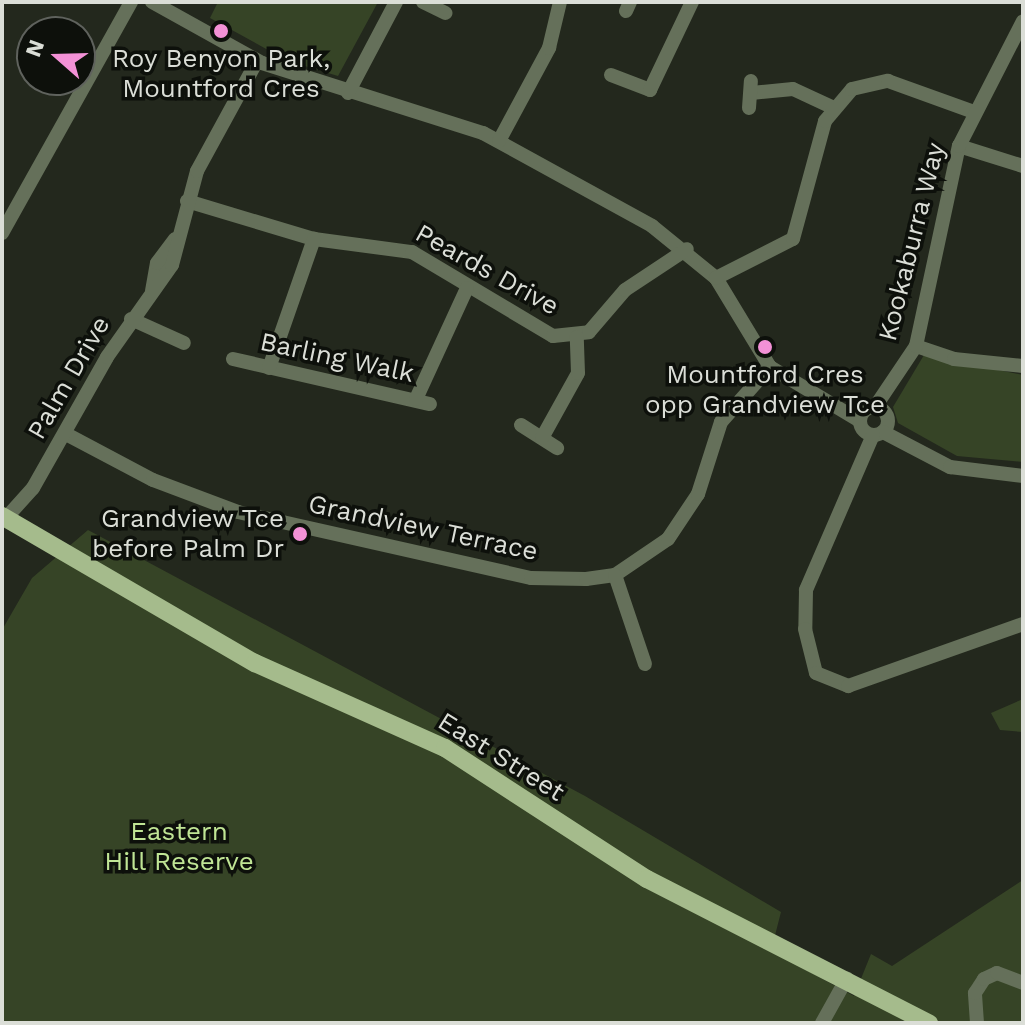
<!DOCTYPE html>
<html>
<head>
<meta charset="utf-8">
<style>
  body { margin:0 }
  #map { position:relative; width:1025px; height:1025px; overflow:hidden; background:#23281d; font-family:"Work Sans",sans-serif }
  div>[style] { position:absolute }
  [style*='--x'] { left:calc(var(--x)*1px); top:calc(var(--y)*1px); width:calc(var(--w)*1px); rotate:calc(var(--a)*1deg) }
  .green>* { inset:0; background:#364426 }
  .minor>* { height:14px; margin:-7px; padding:0 7px; transform-origin:7px; border-radius:7px; background:#65705a }
  .minor>.ring { margin:-7px; padding:0; box-sizing:content-box; background:none; border:14px solid #65705a; border-radius:50% }
  .major>* { height:18px; margin:-9px; padding:0 9px; transform-origin:9px; border-radius:9px; background:#a5bb8c }
  .dots>* { width:22px; height:22px; translate:-50% -50%; box-sizing:border-box; border:4px solid #0d100b; border-radius:50% }
  span { translate:-50% -50%; white-space:nowrap; text-align:center; line-height:1.15; -webkit-text-stroke:7px #0d100b; paint-order:stroke }
  .poi-label { font-size:26px; color:#dbded7 }
  .right { translate:-100% -50%; text-align:right }
  .street-label { font-size:26px; color:#dbded7 }
  .park-label { font-size:26px; color:#c0e595 }
  .frame { position:absolute; inset:0; border:4px solid #dbded7; pointer-events:none }
  .north { position:absolute; left:16px; top:16px; width:80px; height:80px; box-sizing:border-box; background:#0d100b; border:2px solid #5f625d; border-radius:50%; rotate:290deg; font-size:22px; font-weight:700; line-height:32px; text-align:center; color:#dbded7 }
  .north::after { content:''; display:block; margin:auto; width:28px; height:36px; background:#f391d6; clip-path:polygon(50% 0,100% 100%,50% 72%,0 100%) }
</style>
</head>
<body>
<div id="map">
  <div class="green">
    <div style="clip-path:polygon(218px 2px,378px 2px,338px 76px,288px 61px,210px 18px)"></div>
    <div style="clip-path:polygon(924px 355px,1023px 375px,1023px 462px,957px 456px,898px 423px,893px 407px)"></div>
    <div style="clip-path:polygon(88px 530px,585px 796px,781px 912px,771px 951px,854px 996px,871px 954px,892px 966px,1023px 880px,1023px 1023px,2px 1023px,2px 630px,32px 578px)"></div>
    <div style="clip-path:polygon(1023px 699px,1023px 732px,1000px 730px,991px 713px)"></div>
  </div>
  <div class="minor">
    <div style="--x:152;--y:2;--w:126;--a:29"></div>
    <div style="--x:262;--y:63;--w:232;--a:17.6"></div>
    <div style="--x:483;--y:133;--w:193;--a:28.8"></div>
    <div style="--x:652;--y:226;--w:82;--a:39.1"></div>
    <div style="--x:716;--y:278;--w:104;--a:58.8"></div>
    <div style="--x:770;--y:367;--w:105;--a:31"></div>
    <div style="--x:423;--y:2;--w:25;--a:26"></div>
    <div style="--x:626;--y:11;--w:10;--a:-66"></div>
    <div style="--x:611;--y:75;--w:42;--a:21"></div>
    <div style="--x:650;--y:90;--w:98;--a:-64.5"></div>
    <div style="--x:348;--y:93;--w:103;--a:-62.2"></div>
    <div style="--x:751;--y:93;--w:42;--a:-5.4"></div>
    <div style="--x:793;--y:89;--w:43;--a:24.8"></div>
    <div style="--x:749;--y:108;--w:27;--a:-86"></div>
    <div style="--x:499;--y:141;--w:106;--a:-61.7"></div>
    <div style="--x:549;--y:48;--w:47;--a:-76.6"></div>
    <div style="--x:959;--y:146;--w:67;--a:17.4"></div>
    <div style="--x:187;--y:201;--w:133;--a:16.7"></div>
    <div style="--x:314;--y:239;--w:99;--a:7.6"></div>
    <div style="--x:412;--y:252;--w:164;--a:30.8"></div>
    <div style="--x:553;--y:336;--w:36;--a:-6"></div>
    <div style="--x:589;--y:332;--w:55;--a:-49.4"></div>
    <div style="--x:625;--y:290;--w:74;--a:-33.5"></div>
    <div style="--x:2;--y:233;--w:265;--a:-60.8"></div>
    <div style="--x:716;--y:278;--w:86;--a:-26.9"></div>
    <div style="--x:793;--y:239;--w:122;--a:-74.8"></div>
    <div style="--x:825;--y:121;--w:42;--a:-49.8"></div>
    <div style="--x:852;--y:89;--w:37;--a:-13"></div>
    <div style="--x:888;--y:81;--w:91;--a:19.8"></div>
    <div style="--x:152;--y:291;--w:28;--a:-80"></div>
    <div style="--x:157;--y:263;--w:30;--a:-53"></div>
    <div style="--x:131;--y:319;--w:58;--a:24.4"></div>
    <div style="--x:916;--y:346;--w:40;--a:18.9"></div>
    <div style="--x:954;--y:359;--w:69;--a:5.8"></div>
    <div style="--x:233;--y:359;--w:202;--a:12.9"></div>
    <div style="--x:269;--y:368;--w:137;--a:-70.8"></div>
    <div style="--x:416;--y:399;--w:122;--a:-65.3"></div>
    <div class="ring" style="left:860px;top:407px;width:14px;height:14px"></div>
    <div style="--x:875;--y:407;--w:73;--a:-56.1"></div>
    <div style="--x:916;--y:346;--w:205;--a:-77.9"></div>
    <div style="--x:959;--y:146;--w:140;--a:-62.9"></div>
    <div style="--x:521;--y:425;--w:43;--a:32.6"></div>
    <div style="--x:883;--y:432;--w:76;--a:27.6"></div>
    <div style="--x:950;--y:467;--w:74;--a:7"></div>
    <div style="--x:66;--y:434;--w:98;--a:27.9"></div>
    <div style="--x:153;--y:480;--w:91;--a:20.6"></div>
    <div style="--x:238;--y:512;--w:300;--a:12.7"></div>
    <div style="--x:531;--y:578;--w:55;--a:1"></div>
    <div style="--x:586;--y:579;--w:29;--a:-8"></div>
    <div style="--x:615;--y:575;--w:64;--a:-34.2"></div>
    <div style="--x:668;--y:539;--w:54;--a:-56.3"></div>
    <div style="--x:698;--y:494;--w:76;--a:-72.3"></div>
    <div style="--x:721;--y:422;--w:74;--a:-48.3"></div>
    <div style="--x:873;--y:435;--w:169;--a:113.4"></div>
    <div style="--x:806;--y:590;--w:39;--a:91"></div>
    <div style="--x:805;--y:629;--w:45;--a:76"></div>
    <div style="--x:816;--y:673;--w:35;--a:22"></div>
    <div style="--x:848;--y:686;--w:186;--a:-19.5"></div>
    <div style="--x:542;--y:438;--w:74;--a:-61"></div>
    <div style="--x:578;--y:373;--w:36;--a:-92"></div>
    <div style="--x:6;--y:518;--w:40;--a:-48"></div>
    <div style="--x:33;--y:488;--w:150;--a:-60.5"></div>
    <div style="--x:107;--y:357;--w:113;--a:-54.8"></div>
    <div style="--x:172;--y:265;--w:97;--a:-75.1"></div>
    <div style="--x:197;--y:171;--w:125;--a:-61.4"></div>
    <div style="--x:615;--y:575;--w:94;--a:71.4"></div>
    <div style="--x:822;--y:1023;--w:51;--a:-60.9"></div>
    <div style="--x:977;--y:1023;--w:30;--a:-94"></div>
    <div style="--x:975;--y:993;--w:17;--a:-57"></div>
    <div style="--x:984;--y:979;--w:14;--a:-25"></div>
    <div style="--x:997;--y:973;--w:28;--a:21"></div>
  </div>
  <div class="major">
    <div style="--x:2;--y:516;--w:293;--a:30.2"></div>
    <div style="--x:255;--y:663;--w:208;--a:24.1"></div>
    <div style="--x:445;--y:748;--w:241;--a:33"></div>
    <div style="--x:647;--y:879;--w:317;--a:27.1"></div>
  </div>
  <div class="dots">
    <div style="left:221px;top:31px;background:#f391d6"></div>
    <div style="left:765px;top:347px;background:#f391d6"></div>
    <div style="left:300px;top:534px;background:#f391d6"></div>
  </div>
  <div class="poi-label">
    <span style="left:221px;top:74px">Roy Benyon Park,<br>Mountford Cres</span>
    <span style="left:765px;top:390px">Mountford Cres<br>opp Grandview Tce</span>
    <span class="right" style="left:284px;top:534px">Grandview Tce<br>before Palm Dr</span>
  </div>
  <div class="street-label">
    <span style="left:912px;top:242px;rotate:-76deg">Kookaburra Way</span>
    <span style="left:487px;top:270px;rotate:29deg">Peards Drive</span>
    <span style="left:337px;top:358px;rotate:12deg">Barling Walk</span>
    <span style="left:69px;top:378px;rotate:-60deg">Palm Drive</span>
    <span style="left:423px;top:528px;rotate:12deg">Grandview Terrace</span>
    <span style="left:501px;top:757px;rotate:32deg">East Street</span>
  </div>
  <div class="park-label">
    <span style="left:179px;top:847px">Eastern<br>Hill Reserve</span>
  </div>
  <div class="frame"></div>
  <div class="north">N</div>
</div>
</body>
</html>
